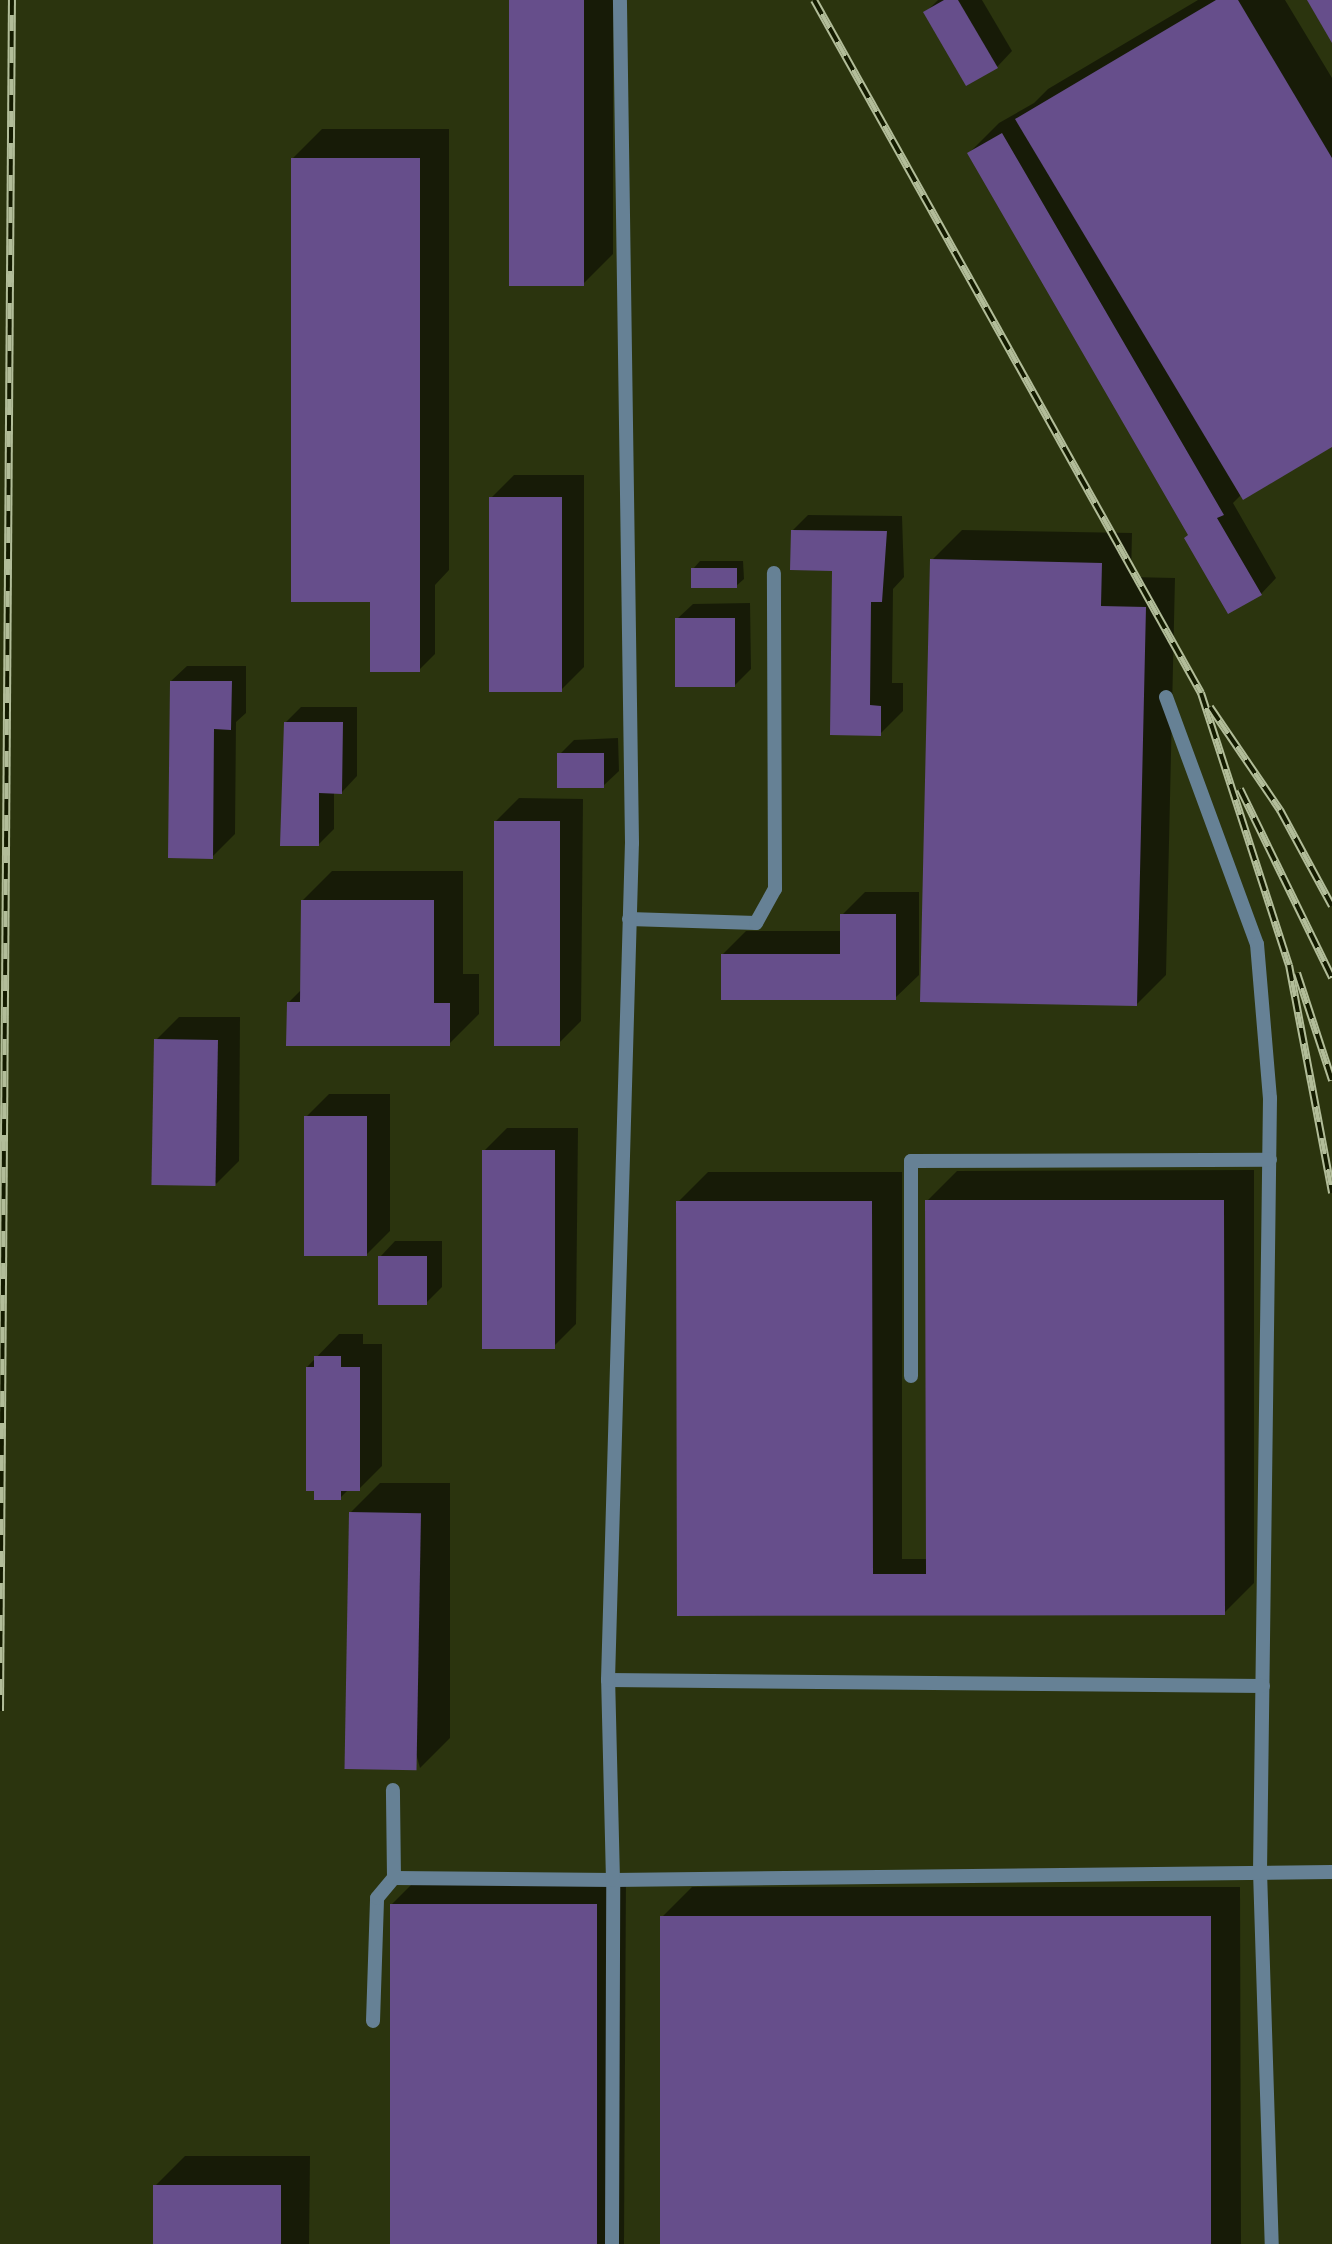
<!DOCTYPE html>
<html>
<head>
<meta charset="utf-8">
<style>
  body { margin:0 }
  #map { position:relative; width:1332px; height:2244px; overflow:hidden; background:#2b340e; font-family:Lato,sans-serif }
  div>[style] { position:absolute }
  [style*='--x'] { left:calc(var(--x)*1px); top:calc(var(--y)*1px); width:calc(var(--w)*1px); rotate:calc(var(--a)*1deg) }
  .shadow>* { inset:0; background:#0007 }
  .building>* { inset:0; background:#664e8b; transform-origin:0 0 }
  .service>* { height:14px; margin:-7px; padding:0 7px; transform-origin:7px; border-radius:7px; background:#668195 }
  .rail>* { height:8px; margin-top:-4px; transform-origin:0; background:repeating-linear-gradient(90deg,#141b00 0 16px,#b2bd99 0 32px); box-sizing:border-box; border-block:2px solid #b2bd99 }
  span { translate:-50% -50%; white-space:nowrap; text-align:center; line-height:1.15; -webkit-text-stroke:5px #141b00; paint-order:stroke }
</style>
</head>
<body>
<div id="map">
  <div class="shadow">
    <div style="clip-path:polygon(511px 0,613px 0,613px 254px,583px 284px)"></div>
    <div style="clip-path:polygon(938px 0,982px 0,1012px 51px,997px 67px,925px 13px)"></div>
    <div style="clip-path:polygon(1198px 0,1285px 0,1332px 78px,1332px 445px,1241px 495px,1233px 503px,1276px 578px,1261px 594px,1189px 534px,969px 153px,999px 123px,1034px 103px,1048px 89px)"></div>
    <div style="clip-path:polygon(322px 129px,449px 129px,449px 570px,435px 585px,435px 654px,419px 670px,292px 159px)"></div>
    <div style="clip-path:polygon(514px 475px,584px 475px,584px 667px,561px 690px,491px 498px)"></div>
    <div style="clip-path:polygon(808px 515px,902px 516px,904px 577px,893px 589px,892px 683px,903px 683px,903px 711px,880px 734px,832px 733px,833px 572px,792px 531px)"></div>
    <div style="clip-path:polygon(962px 530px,1132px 533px,1131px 577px,1175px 578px,1166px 975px,1136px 1005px,932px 560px)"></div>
    <div style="clip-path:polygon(700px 561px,743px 561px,744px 579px,736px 586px,693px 569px)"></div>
    <div style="clip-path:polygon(750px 603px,751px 669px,735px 685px,677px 619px,693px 604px)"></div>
    <div style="clip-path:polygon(187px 666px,246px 666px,246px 713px,236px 722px,235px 834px,212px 857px,171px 681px)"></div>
    <div style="clip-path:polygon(301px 707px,357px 707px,357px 776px,342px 792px,334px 792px,334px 829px,318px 845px,282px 844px,286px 722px)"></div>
    <div style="clip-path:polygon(618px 738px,619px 771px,603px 786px,559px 755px,574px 740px)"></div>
    <div style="clip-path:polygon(519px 798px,583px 799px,581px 1021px,558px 1044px,496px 821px)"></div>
    <div style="clip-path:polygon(332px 871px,463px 871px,463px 974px,479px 974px,479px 1014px,449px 1044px,288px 1003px,302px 989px,302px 901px)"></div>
    <div style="clip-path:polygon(865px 892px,919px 892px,919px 975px,895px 998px,723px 954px,746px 931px,842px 931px,842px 915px)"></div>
    <div style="clip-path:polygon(179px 1017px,240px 1017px,239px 1161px,216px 1184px,156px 1040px)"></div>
    <div style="clip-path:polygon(329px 1094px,390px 1094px,390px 1231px,367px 1254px,306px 1117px)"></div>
    <div style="clip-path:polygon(507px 1128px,578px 1128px,576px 1324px,553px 1347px,484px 1151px)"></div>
    <div style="clip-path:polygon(1254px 1170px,1254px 1583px,1224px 1613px,679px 1614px,678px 1202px,708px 1172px,902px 1172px,902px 1559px,927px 1559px,927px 1201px,957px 1171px)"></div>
    <div style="clip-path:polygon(395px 1241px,442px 1241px,442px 1287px,427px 1302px,380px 1257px)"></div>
    <div style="clip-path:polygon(339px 1334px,363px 1334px,363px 1344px,382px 1344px,382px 1466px,359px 1489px,349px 1489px,340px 1498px,316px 1489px,307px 1367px)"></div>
    <div style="clip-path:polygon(380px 1483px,450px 1483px,450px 1738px,420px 1768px,350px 1513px)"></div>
    <div style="clip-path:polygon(422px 1874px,626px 1875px,624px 2244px,390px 2244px,392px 1904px)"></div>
    <div style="clip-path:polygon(692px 1887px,1240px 1887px,1241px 2244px,662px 2244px,662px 1917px)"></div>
    <div style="clip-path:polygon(185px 2156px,310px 2156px,309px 2244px,154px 2244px,155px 2186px)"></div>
  </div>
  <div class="building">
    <div style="left:509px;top:0;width:75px;height:286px"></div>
    <div style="clip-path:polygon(944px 0,958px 0,998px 68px,966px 86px,923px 12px)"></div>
    <div style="clip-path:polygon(1216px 0,1238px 0,1332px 158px,1332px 447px,1243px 500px,1015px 119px)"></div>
    <div style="clip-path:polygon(1307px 0,1332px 0,1332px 43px)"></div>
    <div style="clip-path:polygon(1002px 133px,1224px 515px,1217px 518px,1262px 595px,1228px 614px,1184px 538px,1188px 535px,967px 153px)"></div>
    <div style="clip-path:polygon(291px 158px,420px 158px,420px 672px,370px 672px,370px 602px,291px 602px)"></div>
    <div style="left:562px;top:497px;width:195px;height:73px;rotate:90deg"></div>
    <div style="clip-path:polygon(791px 530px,887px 531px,882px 602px,871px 602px,870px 705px,881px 706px,881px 736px,830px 735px,832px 571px,790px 570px)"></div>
    <div style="clip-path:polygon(930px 559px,1102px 563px,1101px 606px,1146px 607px,1137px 1006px,920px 1002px)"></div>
    <div style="left:691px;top:568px;width:46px;height:20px"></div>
    <div style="left:675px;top:618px;width:60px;height:69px"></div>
    <div style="clip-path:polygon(170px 681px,232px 681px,231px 730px,214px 729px,213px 859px,168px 858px)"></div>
    <div style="clip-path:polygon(284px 722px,343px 722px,342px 794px,319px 793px,319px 846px,280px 846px)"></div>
    <div style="left:604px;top:753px;width:35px;height:47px;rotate:90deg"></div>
    <div style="left:494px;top:821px;width:66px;height:225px"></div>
    <div style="clip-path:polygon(301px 900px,434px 900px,434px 1003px,450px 1003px,450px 1046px,286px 1046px,287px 1002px,300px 1002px)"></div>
    <div style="clip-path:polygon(840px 914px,896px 914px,896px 1000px,721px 1000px,721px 954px,840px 954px)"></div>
    <div style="left:154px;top:1039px;width:64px;height:146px;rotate:1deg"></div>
    <div style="left:304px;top:1116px;width:63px;height:140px"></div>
    <div style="left:482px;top:1150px;width:73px;height:199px"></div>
    <div style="clip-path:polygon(925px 1200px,1224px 1200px,1225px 1615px,677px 1616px,676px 1201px,872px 1201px,873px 1574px,926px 1574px)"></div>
    <div style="left:378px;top:1256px;width:49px;height:49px"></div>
    <div style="clip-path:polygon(314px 1356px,341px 1356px,341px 1367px,360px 1367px,360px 1491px,341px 1491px,341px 1500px,314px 1500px,314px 1491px,306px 1491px,306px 1367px,314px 1367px)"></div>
    <div style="left:349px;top:1512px;width:72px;height:257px;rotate:1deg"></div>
    <div style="left:390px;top:1904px;width:207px;height:340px"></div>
    <div style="left:660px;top:1916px;width:551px;height:328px"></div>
    <div style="left:153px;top:2185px;width:128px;height:59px"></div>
  </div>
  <div class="service">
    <div style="--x:1166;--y:697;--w:263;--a:69.8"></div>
    <div style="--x:1257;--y:944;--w:155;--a:85.2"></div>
    <div style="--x:1270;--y:1098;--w:773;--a:90.74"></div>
    <div style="--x:1260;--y:1871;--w:373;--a:88.2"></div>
    <div style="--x:629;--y:919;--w:127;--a:1.8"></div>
    <div style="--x:756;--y:923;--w:39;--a:-61"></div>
    <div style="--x:775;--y:889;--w:316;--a:-90.2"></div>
    <div style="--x:911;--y:1376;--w:215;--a:-90"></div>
    <div style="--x:911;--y:1161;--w:359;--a:-0.2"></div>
    <div style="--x:608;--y:1680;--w:655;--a:0.52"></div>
    <div style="--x:394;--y:1878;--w:219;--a:0.5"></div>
    <div style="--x:613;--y:1880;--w:719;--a:-0.64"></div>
    <div style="--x:373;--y:2021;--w:123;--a:-88.1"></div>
    <div style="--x:377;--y:1898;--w:26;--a:-50"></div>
    <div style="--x:394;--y:1878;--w:88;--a:-90.7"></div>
    <div style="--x:612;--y:2244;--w:364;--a:-89.8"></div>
    <div style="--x:613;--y:1880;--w:200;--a:-91.4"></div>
    <div style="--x:608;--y:1680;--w:837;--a:-88.36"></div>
    <div style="--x:632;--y:843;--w:843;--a:-90.82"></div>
  </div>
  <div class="rail">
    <div style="--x:814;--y:0;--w:794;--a:60.82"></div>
    <div style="--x:1201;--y:693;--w:286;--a:72.1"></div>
    <div style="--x:1289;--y:965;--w:232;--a:79.3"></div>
    <div style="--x:1210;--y:707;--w:125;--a:55.8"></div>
    <div style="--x:1280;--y:810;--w:109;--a:61.6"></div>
    <div style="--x:1240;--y:789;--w:210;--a:64"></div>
    <div style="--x:1297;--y:973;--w:113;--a:71.9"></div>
    <div style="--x:0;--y:1711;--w:1711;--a:-89.6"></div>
  </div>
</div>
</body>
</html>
